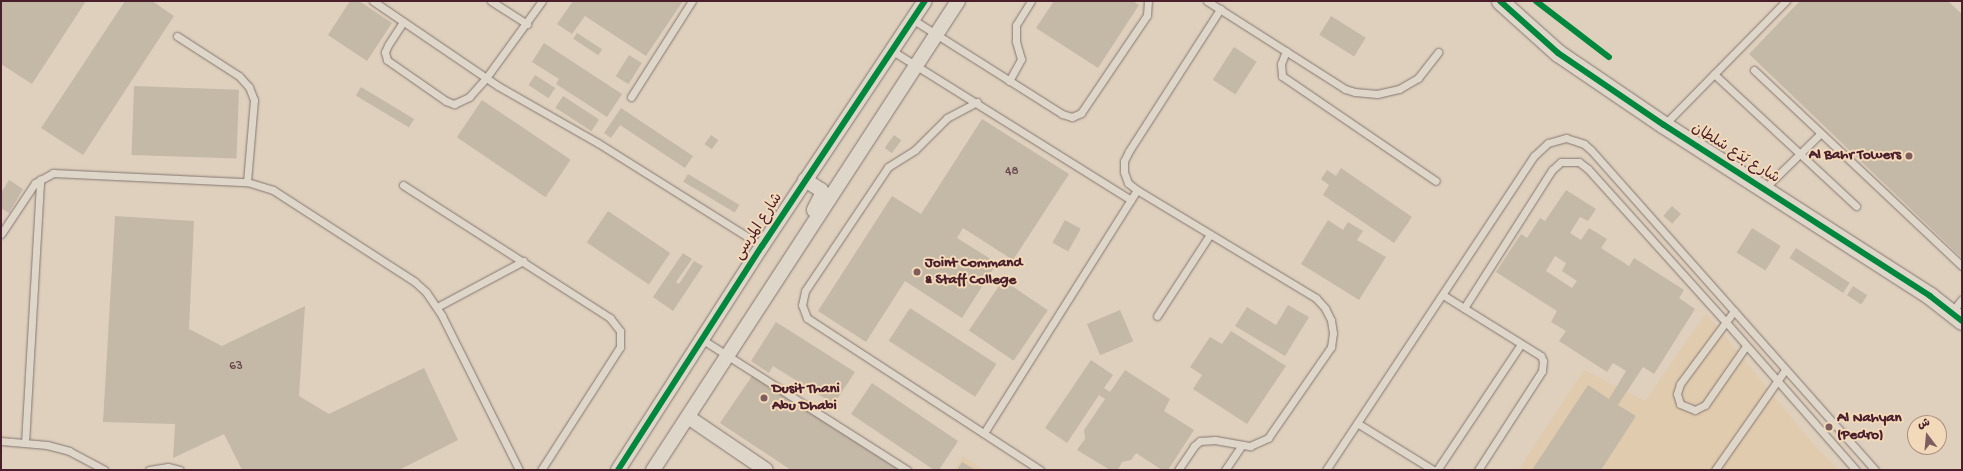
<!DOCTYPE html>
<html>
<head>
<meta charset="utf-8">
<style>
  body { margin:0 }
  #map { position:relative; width:1963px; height:471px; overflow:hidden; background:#ded0bd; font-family:"Gochi Hand","Playpen Sans Arabic",sans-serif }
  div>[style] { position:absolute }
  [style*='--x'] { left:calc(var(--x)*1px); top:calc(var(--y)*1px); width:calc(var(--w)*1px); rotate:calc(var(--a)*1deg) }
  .built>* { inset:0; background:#e0cbae }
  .building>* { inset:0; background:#c4b8a7; transform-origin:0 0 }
  .roads { filter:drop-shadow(0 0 1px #857670) drop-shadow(0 0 1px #857670) }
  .service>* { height:7px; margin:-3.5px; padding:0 3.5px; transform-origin:3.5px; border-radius:3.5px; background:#dfd6ca }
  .minor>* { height:14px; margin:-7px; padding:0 7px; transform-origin:7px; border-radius:7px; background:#dfd6ca }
  .tertiary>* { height:17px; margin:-8.5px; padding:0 8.5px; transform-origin:8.5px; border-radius:8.5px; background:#dfd6ca }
  .cycleway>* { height:6px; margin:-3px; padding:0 3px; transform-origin:3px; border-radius:3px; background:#00873e }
  .dots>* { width:11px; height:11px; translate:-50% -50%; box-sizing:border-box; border:2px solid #f2d9b9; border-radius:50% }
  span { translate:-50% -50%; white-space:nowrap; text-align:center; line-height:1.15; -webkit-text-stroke:4px #f2d9b9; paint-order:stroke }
  .number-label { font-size:13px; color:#69464b }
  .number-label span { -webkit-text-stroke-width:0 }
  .street-label { font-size:15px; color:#4a1f2b }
  .poi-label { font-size:15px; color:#4a1f2b; font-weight:700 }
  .right { translate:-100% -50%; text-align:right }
  .left { translate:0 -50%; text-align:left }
  .frame { position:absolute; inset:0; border:2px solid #4a1f2b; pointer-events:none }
  .north { position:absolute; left:1907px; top:415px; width:40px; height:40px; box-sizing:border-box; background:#f2d9b9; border:1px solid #af8f80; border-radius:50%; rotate:344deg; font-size:11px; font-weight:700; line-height:16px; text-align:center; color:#4a1f2b }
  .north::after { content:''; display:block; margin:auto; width:14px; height:18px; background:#7e5d5e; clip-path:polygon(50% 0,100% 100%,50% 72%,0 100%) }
</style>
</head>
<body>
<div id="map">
  <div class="built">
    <div style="clip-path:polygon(1706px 313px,1814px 445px,1839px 470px,1518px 470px,1584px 370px,1645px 401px)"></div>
    <div style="clip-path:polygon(963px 456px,983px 470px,954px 470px)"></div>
  </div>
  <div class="building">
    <div style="clip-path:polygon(1px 1px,86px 1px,32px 84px,1px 64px)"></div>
    <div style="clip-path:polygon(125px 1px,152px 1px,174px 16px,83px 155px,41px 128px)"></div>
    <div style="clip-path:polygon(350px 1px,359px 1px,392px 23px,367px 61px,328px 35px)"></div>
    <div style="clip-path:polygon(573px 1px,683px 1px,646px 56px,585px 16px,572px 34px,557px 24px)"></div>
    <div style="clip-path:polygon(1054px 1px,1133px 1px,1139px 5px,1098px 68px,1036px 28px)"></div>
    <div style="clip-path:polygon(1800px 1px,1948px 1px,1962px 14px,1962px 258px,1749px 54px)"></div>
    <div style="left:1331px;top:16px;width:41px;height:22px;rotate:32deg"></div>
    <div style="left:577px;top:33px;width:30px;height:7px;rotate:33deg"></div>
    <div style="clip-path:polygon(544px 43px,622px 94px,607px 117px,556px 84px,559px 79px,532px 62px)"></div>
    <div style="left:1234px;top:47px;width:27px;height:39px;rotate:33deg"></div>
    <div style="left:629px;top:55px;width:15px;height:25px;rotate:32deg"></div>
    <div style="left:535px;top:75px;width:24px;height:12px;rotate:33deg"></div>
    <div style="left:134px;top:86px;width:105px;height:69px;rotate:2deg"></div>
    <div style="left:361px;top:87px;width:62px;height:10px;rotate:31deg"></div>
    <div style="left:563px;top:96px;width:43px;height:14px;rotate:33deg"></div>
    <div style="left:482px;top:100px;width:107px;height:45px;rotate:34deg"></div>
    <div style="clip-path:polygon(621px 108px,693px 156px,685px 168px,620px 125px,611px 138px,604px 133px)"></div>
    <div style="clip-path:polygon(982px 119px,1069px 174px,1013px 260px,963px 228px,957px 238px,997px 263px,962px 318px,905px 281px,866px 342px,818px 311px,892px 196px,921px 214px)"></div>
    <div style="left:711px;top:135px;width:9px;height:11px;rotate:36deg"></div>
    <div style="left:894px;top:135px;width:9px;height:16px;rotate:36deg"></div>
    <div style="clip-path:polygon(1341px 168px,1412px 217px,1394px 243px,1323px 195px,1329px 185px,1321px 179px,1327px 170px,1336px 176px)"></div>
    <div style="left:688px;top:174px;width:60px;height:9px;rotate:31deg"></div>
    <div style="clip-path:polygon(9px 180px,23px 189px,9px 213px,1px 208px,1px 193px)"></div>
    <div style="clip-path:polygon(evenodd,1566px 190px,1596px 209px,1588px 221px,1580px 217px,1570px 233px,1581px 240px,1589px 228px,1607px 239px,1601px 248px,1629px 266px,1634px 258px,1684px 290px,1679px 298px,1695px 309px,1654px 374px,1643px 367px,1618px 405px,1636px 416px,1601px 470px,1532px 470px,1588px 385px,1609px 399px,1626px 371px,1613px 363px,1607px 372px,1559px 341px,1566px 331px,1551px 322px,1557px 311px,1496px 272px,1521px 234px,1527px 238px,1540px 218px,1545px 221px,1566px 190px,1555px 256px,1566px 263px,1562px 271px,1577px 281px,1572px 288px,1546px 271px,1555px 256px)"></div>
    <div style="left:1672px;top:206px;width:12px;height:13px;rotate:42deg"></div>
    <div style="left:608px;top:211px;width:75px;height:38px;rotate:34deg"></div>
    <div style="clip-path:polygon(115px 216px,194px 221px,189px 329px,222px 346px,305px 306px,299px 396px,329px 414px,424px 368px,458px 440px,399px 470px,242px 470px,224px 434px,173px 458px,175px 424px,103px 422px)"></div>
    <div style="left:1065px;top:220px;width:18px;height:26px;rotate:29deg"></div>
    <div style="clip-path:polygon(1328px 220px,1343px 230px,1348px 222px,1363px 231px,1357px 240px,1386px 257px,1359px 300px,1301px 264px)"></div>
    <div style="left:1752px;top:228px;width:34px;height:29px;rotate:32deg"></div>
    <div style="left:1796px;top:248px;width:64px;height:12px;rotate:33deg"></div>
    <div style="clip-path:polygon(683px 253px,692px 259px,676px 282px,679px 284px,694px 261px,703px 266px,673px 311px,653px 297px)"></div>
    <div style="left:1003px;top:280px;width:54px;height:61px;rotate:34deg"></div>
    <div style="left:1853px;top:286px;width:17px;height:11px;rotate:33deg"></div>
    <div style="clip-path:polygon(1288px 305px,1309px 317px,1285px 356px,1235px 326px,1247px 307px,1276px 325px)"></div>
    <div style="left:910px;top:308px;width:103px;height:39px;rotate:33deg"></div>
    <div style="left:1120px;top:310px;width:34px;height:36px;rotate:67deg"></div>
    <div style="clip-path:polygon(776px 322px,855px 372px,834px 404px,773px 366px,769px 373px,751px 361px)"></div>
    <div style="clip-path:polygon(1231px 331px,1286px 366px,1247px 424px,1193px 389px,1202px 375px,1190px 367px,1210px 337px,1222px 344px)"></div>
    <div style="clip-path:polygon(1091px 360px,1113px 375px,1104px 388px,1110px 392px,1125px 370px,1170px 399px,1164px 411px,1194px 430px,1168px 470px,1162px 470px,1136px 453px,1131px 460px,1122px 462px,1118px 470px,1110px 470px,1077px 450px,1085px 439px,1084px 430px,1105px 399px,1099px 395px,1067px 443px,1045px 428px)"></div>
    <div style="clip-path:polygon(754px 373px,899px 470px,791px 470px,720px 423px)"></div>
    <div style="clip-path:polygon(872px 383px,958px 441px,939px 470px,934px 470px,851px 414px)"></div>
    <div style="clip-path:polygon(962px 462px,976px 470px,957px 470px)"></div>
  </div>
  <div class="roads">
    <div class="service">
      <div style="--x:373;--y:1;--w:151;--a:34.2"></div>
      <div style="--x:498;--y:86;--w:115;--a:29.7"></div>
      <div style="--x:598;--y:143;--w:194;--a:32.1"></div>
      <div style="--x:491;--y:1;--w:43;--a:32.6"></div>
      <div style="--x:1207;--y:1;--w:164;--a:32.5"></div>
      <div style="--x:1345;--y:89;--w:10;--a:17"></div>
      <div style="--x:1355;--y:92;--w:22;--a:5"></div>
      <div style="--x:1377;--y:94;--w:23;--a:-13"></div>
      <div style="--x:1399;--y:89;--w:22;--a:-30"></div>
      <div style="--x:1418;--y:78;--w:33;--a:-52"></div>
      <div style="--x:912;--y:19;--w:178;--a:32.3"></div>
      <div style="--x:1062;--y:114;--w:10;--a:17"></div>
      <div style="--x:1072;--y:117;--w:10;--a:-24"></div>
      <div style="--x:1081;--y:113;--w:118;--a:-56"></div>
      <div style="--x:1147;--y:15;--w:14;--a:-86"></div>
      <div style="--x:403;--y:22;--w:27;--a:123"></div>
      <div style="--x:388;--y:45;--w:8;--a:113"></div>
      <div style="--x:385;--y:52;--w:8;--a:76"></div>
      <div style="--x:387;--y:60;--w:72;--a:34.8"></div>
      <div style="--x:446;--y:101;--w:9;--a:21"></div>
      <div style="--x:454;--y:104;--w:17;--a:-25"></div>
      <div style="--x:469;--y:97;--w:25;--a:-48"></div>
      <div style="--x:486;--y:78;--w:95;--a:-54"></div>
      <div style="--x:177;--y:36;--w:74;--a:32.8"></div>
      <div style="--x:239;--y:76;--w:15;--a:48"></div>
      <div style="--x:249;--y:87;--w:14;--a:69"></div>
      <div style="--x:254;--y:100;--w:82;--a:94.9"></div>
      <div style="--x:891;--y:50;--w:283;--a:32"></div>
      <div style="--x:1286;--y:51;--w:14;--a:111"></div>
      <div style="--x:1281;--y:64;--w:12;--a:85"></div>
      <div style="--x:1282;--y:76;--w:186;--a:34.3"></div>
      <div style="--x:1754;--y:70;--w:286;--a:43.3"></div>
      <div style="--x:1714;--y:74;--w:194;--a:42.9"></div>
      <div style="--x:1009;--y:81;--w:25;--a:-61"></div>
      <div style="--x:1021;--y:59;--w:19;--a:-106"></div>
      <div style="--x:1016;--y:41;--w:16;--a:-90"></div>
      <div style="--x:1016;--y:25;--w:28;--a:-58"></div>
      <div style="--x:631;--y:97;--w:114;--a:-57.6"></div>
      <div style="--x:977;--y:102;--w:34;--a:152"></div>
      <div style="--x:947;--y:118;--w:45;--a:135"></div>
      <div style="--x:915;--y:150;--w:32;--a:148"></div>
      <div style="--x:888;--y:167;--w:149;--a:123.8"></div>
      <div style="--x:805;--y:291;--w:14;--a:102"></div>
      <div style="--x:802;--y:305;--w:14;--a:69"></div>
      <div style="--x:807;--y:318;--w:7;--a:34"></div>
      <div style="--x:813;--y:322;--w:271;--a:33.1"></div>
      <div style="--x:1664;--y:125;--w:174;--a:-45.5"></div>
      <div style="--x:403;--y:185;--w:246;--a:32.7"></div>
      <div style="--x:610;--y:318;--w:16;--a:52"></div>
      <div style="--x:620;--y:331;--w:16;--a:90"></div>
      <div style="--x:620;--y:347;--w:146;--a:122.7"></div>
      <div style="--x:1765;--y:188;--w:78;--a:-44.5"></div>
      <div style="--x:1;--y:234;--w:61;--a:-56.3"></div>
      <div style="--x:35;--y:183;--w:21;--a:-29"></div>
      <div style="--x:53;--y:173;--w:194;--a:2.7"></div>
      <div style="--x:247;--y:182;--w:27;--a:17"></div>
      <div style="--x:273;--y:190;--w:169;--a:32.9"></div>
      <div style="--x:415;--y:282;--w:15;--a:42"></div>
      <div style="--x:426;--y:292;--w:29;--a:56"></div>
      <div style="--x:442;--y:316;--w:172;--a:63.4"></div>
      <div style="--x:1443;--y:295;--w:115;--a:31.9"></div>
      <div style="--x:1541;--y:356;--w:5;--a:68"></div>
      <div style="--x:1543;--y:361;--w:10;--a:96"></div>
      <div style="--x:1542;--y:371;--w:118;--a:122.9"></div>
      <div style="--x:437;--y:307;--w:98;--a:-28.1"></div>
      <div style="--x:1464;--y:308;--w:164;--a:-57.5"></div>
      <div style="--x:1552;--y:170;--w:12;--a:-42"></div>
      <div style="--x:1561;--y:162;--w:18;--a:0"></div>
      <div style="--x:1579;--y:162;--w:11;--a:38"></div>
      <div style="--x:1588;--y:169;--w:205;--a:48"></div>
      <div style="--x:1725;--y:321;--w:198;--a:48.7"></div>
      <div style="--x:1955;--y:308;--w:11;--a:-52"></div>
      <div style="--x:1734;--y:311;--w:91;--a:126.5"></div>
      <div style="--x:1680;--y:384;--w:10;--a:107"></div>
      <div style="--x:1677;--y:394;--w:10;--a:73"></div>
      <div style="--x:1680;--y:404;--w:16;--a:22"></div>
      <div style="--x:1695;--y:410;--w:11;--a:-27"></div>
      <div style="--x:1705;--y:405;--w:72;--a:-55.2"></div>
      <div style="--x:1157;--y:316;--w:95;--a:-57"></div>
      <div style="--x:703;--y:340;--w:242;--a:32.5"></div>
      <div style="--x:1357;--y:423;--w:89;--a:31.7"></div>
      <div style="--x:984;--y:433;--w:287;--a:-57.8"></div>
      <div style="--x:1;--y:441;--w:46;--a:5"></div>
      <div style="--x:47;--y:445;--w:23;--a:15"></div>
      <div style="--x:69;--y:451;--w:40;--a:28"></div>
      <div style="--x:25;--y:443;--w:264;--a:-86.7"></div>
      <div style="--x:149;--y:470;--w:19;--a:-9"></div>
      <div style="--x:168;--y:467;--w:12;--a:14"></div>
      <div style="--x:1178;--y:470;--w:29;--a:-56"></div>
      <div style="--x:1194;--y:446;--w:8;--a:-40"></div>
      <div style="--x:1200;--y:441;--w:15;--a:-4"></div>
      <div style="--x:1215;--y:440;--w:36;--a:10"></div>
      <div style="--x:1250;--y:446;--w:20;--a:-24"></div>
      <div style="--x:1268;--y:438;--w:111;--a:-55.3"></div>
      <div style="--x:1331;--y:347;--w:14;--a:-82"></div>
      <div style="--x:1333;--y:333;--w:13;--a:-99"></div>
      <div style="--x:1331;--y:320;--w:13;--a:-117"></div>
      <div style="--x:1325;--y:308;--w:13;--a:-132"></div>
      <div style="--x:1316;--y:298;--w:209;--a:-148.9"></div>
      <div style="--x:1137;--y:190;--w:11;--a:-142"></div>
      <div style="--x:1128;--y:183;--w:12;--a:-110"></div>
      <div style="--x:1124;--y:172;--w:11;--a:-90"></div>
      <div style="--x:1124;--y:161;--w:11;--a:-63"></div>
      <div style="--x:1129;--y:151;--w:169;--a:-57.3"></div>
      <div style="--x:1225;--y:470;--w:29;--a:-56"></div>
      <div style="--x:1326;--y:470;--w:377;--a:-56.5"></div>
      <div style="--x:1534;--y:156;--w:19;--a:-43"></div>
      <div style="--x:1548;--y:143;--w:19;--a:-16"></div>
      <div style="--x:1566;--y:138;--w:19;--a:18"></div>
      <div style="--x:1584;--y:144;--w:9;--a:41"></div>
      <div style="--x:1591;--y:150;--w:428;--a:48.4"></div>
      <div style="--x:1437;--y:470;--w:151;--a:-56.3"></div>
      <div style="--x:1715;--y:470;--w:122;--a:-55"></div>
    </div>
    <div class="minor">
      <div style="--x:805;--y:180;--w:19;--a:32"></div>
      <div style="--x:821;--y:190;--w:4;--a:76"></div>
      <div style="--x:822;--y:194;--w:18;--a:117"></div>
      <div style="--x:688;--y:417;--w:94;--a:34.2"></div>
      <div style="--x:618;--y:470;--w:266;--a:-57.3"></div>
      <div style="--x:762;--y:246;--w:294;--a:-56.4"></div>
      <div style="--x:653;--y:470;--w:559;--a:-56.96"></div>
    </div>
    <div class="tertiary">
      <div style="--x:1500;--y:1;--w:78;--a:41.9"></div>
      <div style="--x:1558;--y:53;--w:128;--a:34.2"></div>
      <div style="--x:1664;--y:125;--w:316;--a:32.7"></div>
      <div style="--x:1930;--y:296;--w:41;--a:38"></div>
    </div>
  </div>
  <div class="cycleway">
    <div style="--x:1500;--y:1;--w:78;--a:41.9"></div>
    <div style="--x:1558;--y:53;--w:128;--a:34.2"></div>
    <div style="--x:1664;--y:125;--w:316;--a:32.7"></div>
    <div style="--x:1930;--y:296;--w:41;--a:38"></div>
    <div style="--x:1536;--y:1;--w:92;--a:37.5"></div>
    <div style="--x:618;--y:470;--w:266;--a:-57.3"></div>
    <div style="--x:762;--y:246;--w:294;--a:-56.4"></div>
  </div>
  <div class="dots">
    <div style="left:1909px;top:156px;background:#7e5d5e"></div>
    <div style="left:917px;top:272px;background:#7e5d5e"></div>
    <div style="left:764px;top:398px;background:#7e5d5e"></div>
    <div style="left:1829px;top:427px;background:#7e5d5e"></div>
  </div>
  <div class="number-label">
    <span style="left:1012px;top:172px">48</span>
    <span style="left:236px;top:367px">63</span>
  </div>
  <div class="street-label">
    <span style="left:1735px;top:154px;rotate:32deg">شارع بَدَع سُلطان</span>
    <span style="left:759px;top:227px;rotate:-57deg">شارع المرسى</span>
  </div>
  <div class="poi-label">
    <span class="right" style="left:1901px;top:156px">Al Bahr Towers</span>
    <span class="left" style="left:925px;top:272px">Joint Command<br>&amp; Staff College</span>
    <span class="left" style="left:772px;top:398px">Dusit Thani<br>Abu Dhabi</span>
    <span class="left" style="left:1837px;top:427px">Al Nahyan<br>(Pedro)</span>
  </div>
  <div class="frame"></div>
  <div class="north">ش</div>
</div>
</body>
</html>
